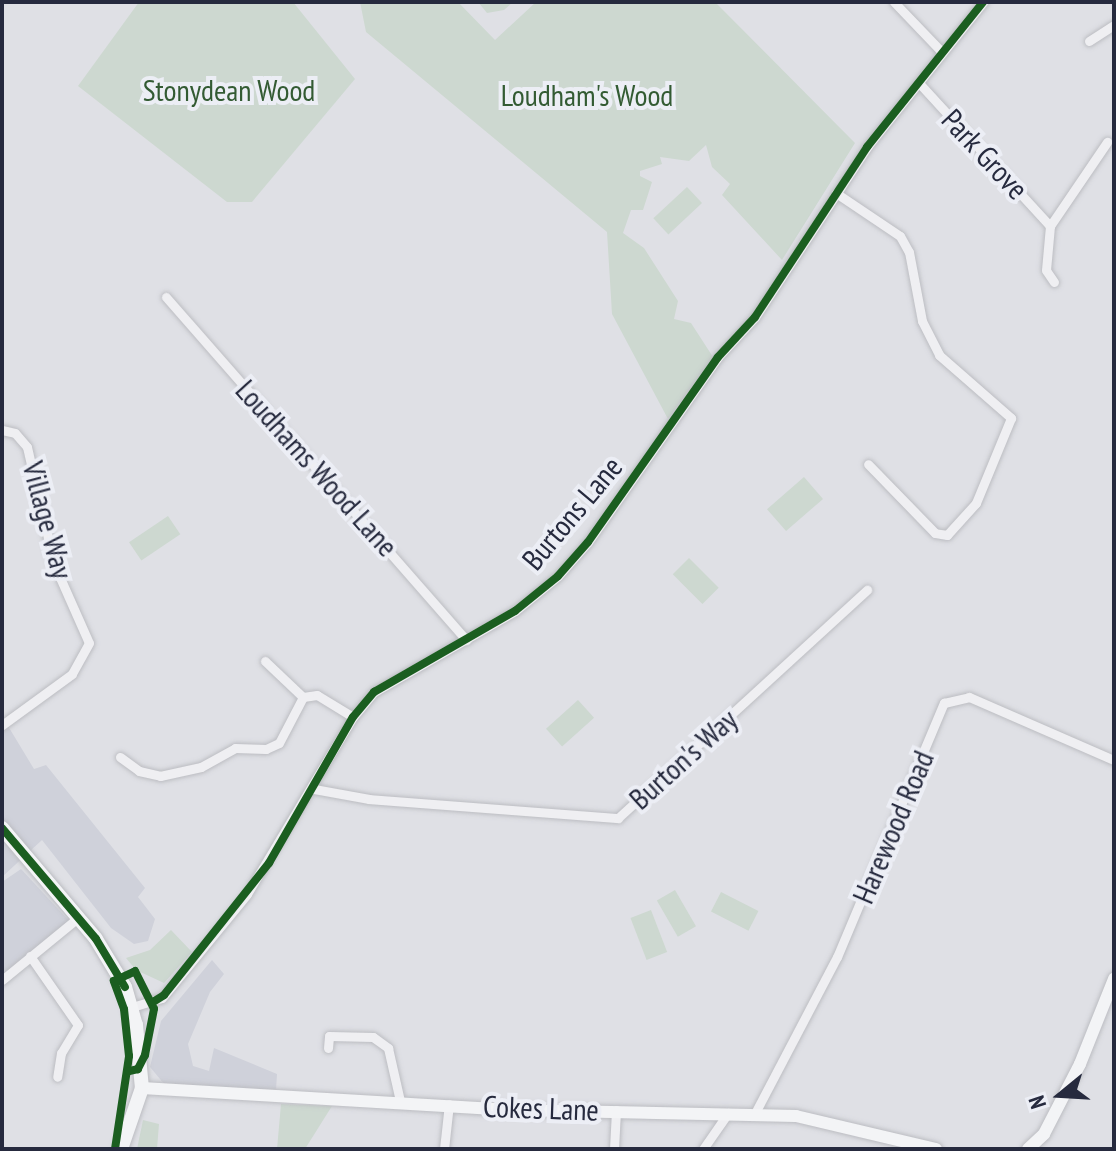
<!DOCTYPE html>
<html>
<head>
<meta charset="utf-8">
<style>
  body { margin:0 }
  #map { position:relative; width:1116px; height:1151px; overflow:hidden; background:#dfe0e5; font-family:"PT Sans Narrow",sans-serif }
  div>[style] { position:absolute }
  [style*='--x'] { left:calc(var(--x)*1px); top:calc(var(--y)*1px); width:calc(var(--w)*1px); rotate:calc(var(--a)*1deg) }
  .built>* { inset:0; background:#cfd1da }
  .green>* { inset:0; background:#cdd8d0; transform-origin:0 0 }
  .roads { filter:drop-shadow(0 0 2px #bcbdc2) drop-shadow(0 0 2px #bcbdc2) }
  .minor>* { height:9px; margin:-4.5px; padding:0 4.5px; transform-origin:4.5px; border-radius:4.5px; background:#efeff2 }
  .secondary>* { height:12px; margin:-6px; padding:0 6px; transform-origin:6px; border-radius:6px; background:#f3f4f6 }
  .primary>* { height:14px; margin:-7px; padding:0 7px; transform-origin:7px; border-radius:7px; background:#f3f4f6 }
  .cycleway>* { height:8px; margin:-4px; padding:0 4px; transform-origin:4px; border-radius:4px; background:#1b5e20 }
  span { translate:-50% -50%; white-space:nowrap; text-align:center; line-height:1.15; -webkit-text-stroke:8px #eceef5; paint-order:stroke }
  .park-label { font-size:30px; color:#335b33 }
  .street-label { font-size:30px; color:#262a3e }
  .frame { position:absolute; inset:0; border:4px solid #262a3e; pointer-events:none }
  .north { position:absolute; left:1020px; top:1055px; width:80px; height:80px; -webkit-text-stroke:6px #eceef5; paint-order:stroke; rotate:252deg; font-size:22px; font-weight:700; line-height:32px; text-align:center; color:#262a3e }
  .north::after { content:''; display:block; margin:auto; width:28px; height:36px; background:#262a3e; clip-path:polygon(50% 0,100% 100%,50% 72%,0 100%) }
</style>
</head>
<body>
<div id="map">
  <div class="built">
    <div style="clip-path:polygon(8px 726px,34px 769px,46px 765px,145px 888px,138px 897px,155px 919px,148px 941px,134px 944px,111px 928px,42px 840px,2px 877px,2px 728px)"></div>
    <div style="clip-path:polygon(21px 869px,72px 924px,2px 975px,2px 882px)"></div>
    <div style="clip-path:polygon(212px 960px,224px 974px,210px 992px,188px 1044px,193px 1066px,209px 1071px,214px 1048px,277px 1074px,276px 1090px,165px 1085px,150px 1067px,161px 1021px)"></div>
  </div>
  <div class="green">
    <div style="clip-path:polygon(139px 2px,293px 2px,355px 79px,252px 202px,227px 202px,78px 86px)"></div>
    <div style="clip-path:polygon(360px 2px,458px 2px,495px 40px,536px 2px,715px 2px,855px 143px,782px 260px,722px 195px,730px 184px,712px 167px,706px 145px,689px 161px,660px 157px,662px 164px,640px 171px,640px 176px,652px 182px,643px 210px,631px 210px,623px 233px,644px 248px,678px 301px,674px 319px,691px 323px,713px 357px,668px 419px,612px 314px,607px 232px,366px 32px)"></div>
    <div style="clip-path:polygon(478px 2px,513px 2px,504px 10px,487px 13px)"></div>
    <div style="left:687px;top:187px;width:22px;height:46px;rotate:47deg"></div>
    <div style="left:804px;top:477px;width:29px;height:49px;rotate:49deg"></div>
    <div style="left:168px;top:516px;width:22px;height:47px;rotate:56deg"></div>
    <div style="left:689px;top:558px;width:42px;height:23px;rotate:45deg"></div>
    <div style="left:578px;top:700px;width:24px;height:43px;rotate:48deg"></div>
    <div style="left:675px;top:890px;width:42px;height:21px;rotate:60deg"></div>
    <div style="left:721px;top:892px;width:42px;height:22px;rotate:27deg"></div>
    <div style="left:651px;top:910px;width:45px;height:22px;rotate:69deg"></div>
    <div style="clip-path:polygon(171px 930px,192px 952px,164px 983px,136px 970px,126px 958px,150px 950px)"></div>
    <div style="clip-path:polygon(281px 1104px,332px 1106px,305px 1149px,277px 1149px)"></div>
    <div style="clip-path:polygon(143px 1120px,159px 1124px,157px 1149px,137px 1149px)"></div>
  </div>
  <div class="roads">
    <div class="minor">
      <div style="--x:894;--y:2;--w:69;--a:46.2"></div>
      <div style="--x:1089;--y:41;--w:30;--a:-33"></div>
      <div style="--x:919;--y:83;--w:194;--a:47.5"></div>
      <div style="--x:836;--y:193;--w:77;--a:33.9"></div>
      <div style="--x:900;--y:236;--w:18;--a:61"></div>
      <div style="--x:909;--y:252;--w:70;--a:79.3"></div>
      <div style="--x:922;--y:321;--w:38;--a:63"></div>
      <div style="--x:939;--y:355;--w:96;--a:41.2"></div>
      <div style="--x:1011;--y:418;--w:92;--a:112.4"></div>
      <div style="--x:976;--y:503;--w:43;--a:132.2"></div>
      <div style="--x:947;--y:535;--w:12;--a:-171"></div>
      <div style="--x:935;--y:533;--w:96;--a:-134.2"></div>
      <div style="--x:1054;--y:282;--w:14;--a:-124"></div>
      <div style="--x:1046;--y:270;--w:44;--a:-84.8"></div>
      <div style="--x:1050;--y:226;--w:102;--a:-55.8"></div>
      <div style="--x:166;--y:297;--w:456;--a:48.8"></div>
      <div style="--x:2;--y:430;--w:13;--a:13"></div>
      <div style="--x:15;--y:433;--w:18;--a:49"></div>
      <div style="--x:27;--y:447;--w:120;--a:77"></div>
      <div style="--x:54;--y:564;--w:86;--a:66.1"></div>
      <div style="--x:89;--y:643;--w:35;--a:119"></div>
      <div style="--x:72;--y:674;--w:87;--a:143.9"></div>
      <div style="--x:265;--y:661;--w:52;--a:43.5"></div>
      <div style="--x:120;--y:757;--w:24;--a:36"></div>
      <div style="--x:139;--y:771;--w:22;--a:13"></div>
      <div style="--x:160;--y:776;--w:42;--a:-12.4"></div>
      <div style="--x:201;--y:767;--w:39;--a:-29"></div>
      <div style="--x:235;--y:748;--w:31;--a:2"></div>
      <div style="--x:266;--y:749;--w:14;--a:-25"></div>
      <div style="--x:279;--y:743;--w:52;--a:-62.4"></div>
      <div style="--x:303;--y:697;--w:14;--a:-8"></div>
      <div style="--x:317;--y:695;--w:42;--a:31.4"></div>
      <div style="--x:314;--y:789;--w:56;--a:10.3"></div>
      <div style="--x:369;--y:799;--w:250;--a:4.4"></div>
      <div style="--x:618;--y:818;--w:338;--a:-42.5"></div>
      <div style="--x:30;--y:956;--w:84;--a:55.2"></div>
      <div style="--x:78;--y:1025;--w:33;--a:121"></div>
      <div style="--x:61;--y:1053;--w:24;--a:99"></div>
      <div style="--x:2;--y:980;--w:99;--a:-39.3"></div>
      <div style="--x:132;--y:1007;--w:31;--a:-17"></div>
      <div style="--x:162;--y:998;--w:134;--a:-50.7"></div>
      <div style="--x:247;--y:894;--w:206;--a:-59.1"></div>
      <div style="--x:353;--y:717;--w:33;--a:-50"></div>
      <div style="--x:374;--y:692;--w:163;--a:-29.9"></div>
      <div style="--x:515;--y:611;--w:55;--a:-39.1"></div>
      <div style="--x:558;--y:576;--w:45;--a:-48.6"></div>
      <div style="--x:588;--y:542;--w:226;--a:-54.9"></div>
      <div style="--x:718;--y:357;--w:54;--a:-47.2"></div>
      <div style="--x:755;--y:317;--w:204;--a:-56.6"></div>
      <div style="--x:867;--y:147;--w:186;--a:-51.3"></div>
      <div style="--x:328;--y:1048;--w:12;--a:-85"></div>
      <div style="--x:329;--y:1036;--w:44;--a:1.3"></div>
      <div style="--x:373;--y:1037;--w:19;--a:36"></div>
      <div style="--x:388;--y:1048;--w:54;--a:77.2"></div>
      <div style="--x:755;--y:1113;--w:176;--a:-62.3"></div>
      <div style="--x:837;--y:957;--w:276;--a:-67.2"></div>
      <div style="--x:944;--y:703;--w:26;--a:-13"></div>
      <div style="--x:969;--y:697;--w:158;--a:23.5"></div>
      <div style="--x:444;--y:1149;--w:45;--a:-83.7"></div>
      <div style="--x:614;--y:1149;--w:39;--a:-87"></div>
      <div style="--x:703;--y:1149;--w:44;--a:-55.2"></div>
    </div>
    <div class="secondary">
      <div style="--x:142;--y:1088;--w:374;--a:3.4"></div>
      <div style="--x:515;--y:1110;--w:281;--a:1.2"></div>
      <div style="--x:796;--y:1116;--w:144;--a:13.3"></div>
      <div style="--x:1028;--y:1149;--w:22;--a:-43"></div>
      <div style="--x:1044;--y:1134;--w:79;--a:-62.8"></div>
      <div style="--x:1080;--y:1064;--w:92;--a:-68.2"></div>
    </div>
    <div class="primary">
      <div style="--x:2;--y:828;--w:145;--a:49.7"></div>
      <div style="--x:96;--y:939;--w:56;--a:58.9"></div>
      <div style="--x:125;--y:987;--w:40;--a:74"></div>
      <div style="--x:136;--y:1025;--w:63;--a:84.6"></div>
      <div style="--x:142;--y:1088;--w:65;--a:109"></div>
    </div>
  </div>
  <div class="cycleway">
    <div style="--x:2;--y:828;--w:145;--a:49.7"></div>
    <div style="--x:96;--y:939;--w:56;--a:58.9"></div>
    <div style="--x:153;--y:1002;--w:13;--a:-32"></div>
    <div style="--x:164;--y:995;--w:169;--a:-51.5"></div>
    <div style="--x:269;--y:863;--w:168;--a:-60.1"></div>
    <div style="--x:353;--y:717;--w:33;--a:-50"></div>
    <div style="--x:374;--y:692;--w:163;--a:-29.9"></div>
    <div style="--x:515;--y:611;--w:55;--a:-39.1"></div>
    <div style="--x:558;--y:576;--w:45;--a:-48.6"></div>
    <div style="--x:588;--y:542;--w:226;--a:-54.9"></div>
    <div style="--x:718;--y:357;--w:54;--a:-47.2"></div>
    <div style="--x:755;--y:317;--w:204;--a:-56.6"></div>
    <div style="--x:867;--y:147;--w:186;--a:-51.3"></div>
    <div style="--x:115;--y:1149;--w:94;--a:-81.4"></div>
    <div style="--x:129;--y:1056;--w:47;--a:-96.1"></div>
    <div style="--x:124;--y:1009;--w:30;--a:-110"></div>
    <div style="--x:114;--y:981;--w:23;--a:-25"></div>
    <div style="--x:135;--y:971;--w:42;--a:63.4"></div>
    <div style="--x:154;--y:1009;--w:47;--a:101.1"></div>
    <div style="--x:145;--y:1055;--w:16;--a:117"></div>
    <div style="--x:138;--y:1069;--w:9;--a:167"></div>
  </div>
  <div class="park-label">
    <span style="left:229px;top:90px">Stonydean Wood</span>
    <span style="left:587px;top:95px">Loudham's Wood</span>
  </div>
  <div class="street-label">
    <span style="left:985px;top:154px;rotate:47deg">Park Grove</span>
    <span style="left:317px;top:468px;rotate:48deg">Loudhams Wood Lane</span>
    <span style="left:572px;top:513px;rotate:-50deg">Burtons Lane</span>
    <span style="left:48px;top:520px;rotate:75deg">Village Way</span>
    <span style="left:683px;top:759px;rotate:-42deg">Burton's Way</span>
    <span style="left:893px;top:827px;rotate:-67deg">Harewood Road</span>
    <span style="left:541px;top:1108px;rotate:2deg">Cokes Lane</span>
  </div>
  <div class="frame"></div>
  <div class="north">N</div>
</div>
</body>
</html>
